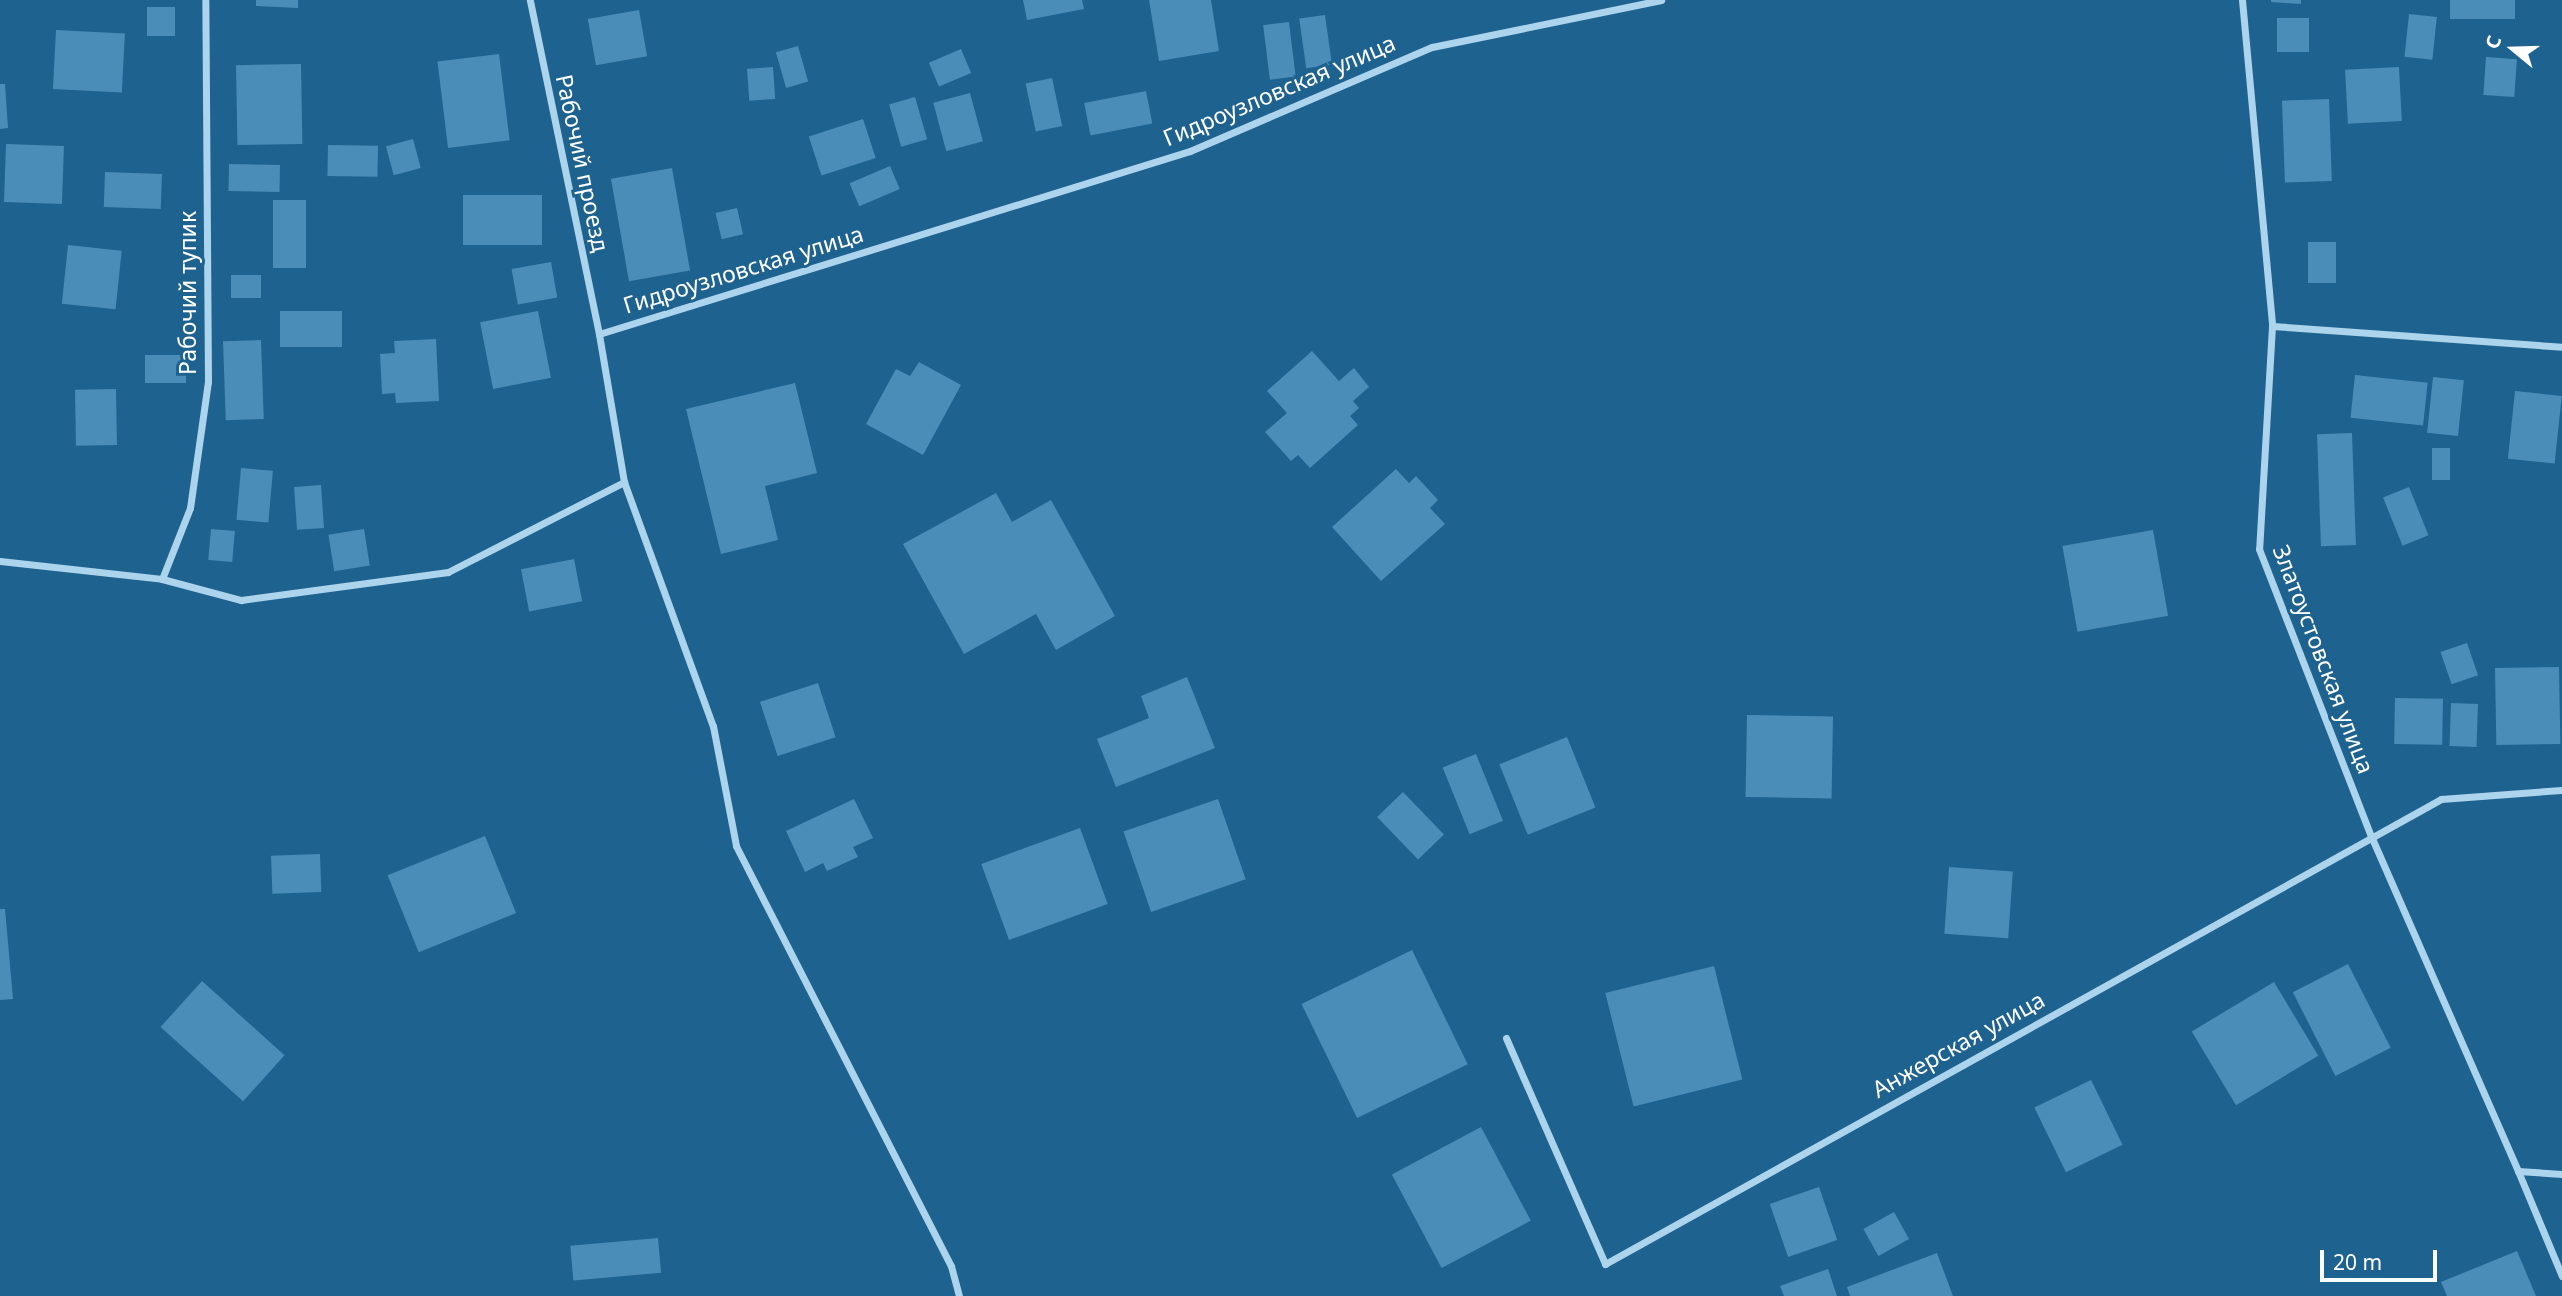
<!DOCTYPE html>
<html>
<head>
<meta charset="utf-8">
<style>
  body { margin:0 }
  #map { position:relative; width:2562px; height:1296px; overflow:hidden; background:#1e628f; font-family:"Noto Sans",sans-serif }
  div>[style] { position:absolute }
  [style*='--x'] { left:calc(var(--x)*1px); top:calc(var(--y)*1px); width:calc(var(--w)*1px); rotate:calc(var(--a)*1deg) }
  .building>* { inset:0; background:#4a8db8; transform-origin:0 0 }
  .street>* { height:7px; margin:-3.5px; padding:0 3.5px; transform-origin:3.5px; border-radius:3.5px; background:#add4ed }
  span { translate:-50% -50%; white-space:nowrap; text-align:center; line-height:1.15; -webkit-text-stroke:6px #1e628f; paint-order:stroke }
  .street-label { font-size:23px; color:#fff }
  .north { position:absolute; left:2478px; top:14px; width:70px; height:70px; -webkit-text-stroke:5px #1e628f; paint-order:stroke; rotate:289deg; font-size:19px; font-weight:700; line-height:28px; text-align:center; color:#fff }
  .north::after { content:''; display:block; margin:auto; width:24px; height:32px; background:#fff; clip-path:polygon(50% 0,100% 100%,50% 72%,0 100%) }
  .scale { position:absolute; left:2320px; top:1250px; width:117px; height:32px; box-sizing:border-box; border:4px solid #fff; border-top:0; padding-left:9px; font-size:21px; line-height:24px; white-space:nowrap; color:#fff; -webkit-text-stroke:5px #1e628f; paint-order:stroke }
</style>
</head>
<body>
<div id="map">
  <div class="building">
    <div style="clip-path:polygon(256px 0,298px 0,298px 8px,256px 6px)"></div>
    <div style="clip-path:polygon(1023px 0,1082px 0,1084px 9px,1027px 20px)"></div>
    <div style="clip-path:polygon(1149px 0,1211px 0,1219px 51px,1159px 61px)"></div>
    <div style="clip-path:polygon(2271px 0,2301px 0,2301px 4px,2271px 2px)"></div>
    <div style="left:2450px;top:0;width:65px;height:19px"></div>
    <div style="left:147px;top:7px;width:28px;height:29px"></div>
    <div style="left:639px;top:10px;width:47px;height:52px;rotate:80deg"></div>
    <div style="left:2409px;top:14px;width:28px;height:43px;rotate:6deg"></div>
    <div style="left:1325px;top:15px;width:50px;height:26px;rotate:82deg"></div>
    <div style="left:2309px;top:18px;width:34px;height:32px;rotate:90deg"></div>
    <div style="left:1289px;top:22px;width:55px;height:26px;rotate:83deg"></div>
    <div style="left:56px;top:30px;width:69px;height:59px;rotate:3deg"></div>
    <div style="left:798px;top:46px;width:37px;height:23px;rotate:74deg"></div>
    <div style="left:961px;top:49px;width:26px;height:35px;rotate:67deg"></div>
    <div style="left:499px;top:54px;width:87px;height:62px;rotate:83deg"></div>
    <div style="left:2486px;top:57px;width:31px;height:38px;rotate:4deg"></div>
    <div style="left:301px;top:64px;width:80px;height:65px;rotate:89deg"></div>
    <div style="left:773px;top:67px;width:32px;height:26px;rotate:86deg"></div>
    <div style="left:2399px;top:67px;width:54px;height:54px;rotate:87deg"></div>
    <div style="left:1052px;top:78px;width:49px;height:27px;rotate:78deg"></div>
    <div style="clip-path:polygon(0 84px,5px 84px,8px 128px,0 129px)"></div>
    <div style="left:1146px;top:91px;width:33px;height:63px;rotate:79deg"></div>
    <div style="left:970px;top:93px;width:50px;height:38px;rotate:75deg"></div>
    <div style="left:915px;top:97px;width:44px;height:27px;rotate:74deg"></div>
    <div style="left:2329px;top:99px;width:82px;height:47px;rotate:88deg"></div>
    <div style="left:863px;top:119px;width:41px;height:57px;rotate:72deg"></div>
    <div style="left:413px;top:139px;width:30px;height:28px;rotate:75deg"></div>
    <div style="left:6px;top:144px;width:58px;height:58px;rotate:2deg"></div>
    <div style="left:328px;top:145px;width:50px;height:31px;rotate:1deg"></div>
    <div style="left:229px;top:164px;width:51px;height:27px;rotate:1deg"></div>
    <div style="left:890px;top:166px;width:25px;height:44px;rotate:67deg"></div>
    <div style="left:672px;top:168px;width:104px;height:62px;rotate:80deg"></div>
    <div style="left:105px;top:172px;width:57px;height:35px;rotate:2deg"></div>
    <div style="left:542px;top:195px;width:50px;height:79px;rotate:90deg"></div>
    <div style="left:306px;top:200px;width:68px;height:33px;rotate:90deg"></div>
    <div style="left:737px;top:208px;width:27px;height:22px;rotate:77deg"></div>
    <div style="left:2308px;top:242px;width:28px;height:41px"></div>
    <div style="left:68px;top:245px;width:54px;height:59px;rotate:6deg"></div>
    <div style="left:551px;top:262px;width:36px;height:40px;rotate:80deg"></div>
    <div style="left:231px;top:275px;width:30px;height:23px"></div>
    <div style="left:342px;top:311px;width:36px;height:62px;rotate:90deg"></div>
    <div style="left:538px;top:311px;width:68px;height:59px;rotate:79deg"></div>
    <div style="clip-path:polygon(436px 339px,439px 401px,396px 403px,395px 393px,382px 394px,380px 354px,395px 353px,394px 341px)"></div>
    <div style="left:261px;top:340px;width:79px;height:38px;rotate:88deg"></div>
    <div style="clip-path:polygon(1312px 351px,1339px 381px,1354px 368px,1369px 387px,1353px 401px,1359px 408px,1350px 416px,1358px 425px,1310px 468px,1298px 455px,1291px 461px,1265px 432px,1287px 413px,1267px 391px)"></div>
    <div style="left:145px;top:355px;width:41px;height:28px"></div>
    <div style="clip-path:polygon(919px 362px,961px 385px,923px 455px,866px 424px,896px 369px,910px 376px)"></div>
    <div style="left:2355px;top:375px;width:73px;height:43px;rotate:6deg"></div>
    <div style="left:2433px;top:377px;width:31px;height:56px;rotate:6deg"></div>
    <div style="clip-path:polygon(795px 383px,817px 473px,765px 486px,778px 540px,721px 554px,686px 409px)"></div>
    <div style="left:116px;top:389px;width:56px;height:41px;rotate:89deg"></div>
    <div style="left:2515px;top:391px;width:47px;height:68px;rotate:6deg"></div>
    <div style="left:2352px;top:433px;width:112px;height:35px;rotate:88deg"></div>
    <div style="left:2432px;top:448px;width:18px;height:32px"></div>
    <div style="left:241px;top:468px;width:32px;height:52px;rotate:5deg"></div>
    <div style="clip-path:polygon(1396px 469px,1409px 483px,1416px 476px,1438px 500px,1430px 508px,1445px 524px,1381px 581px,1332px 527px)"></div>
    <div style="left:321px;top:485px;width:43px;height:27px;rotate:86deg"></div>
    <div style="left:2409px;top:487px;width:52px;height:28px;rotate:68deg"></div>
    <div style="clip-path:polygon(996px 493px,1012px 522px,1051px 500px,1115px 616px,1056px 650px,1036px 614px,964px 654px,903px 544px)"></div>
    <div style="left:211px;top:529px;width:24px;height:31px;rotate:5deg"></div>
    <div style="left:364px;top:529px;width:37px;height:36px;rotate:81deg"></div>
    <div style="left:2153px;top:530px;width:87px;height:92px;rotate:80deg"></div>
    <div style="left:574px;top:559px;width:43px;height:54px;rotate:79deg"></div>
    <div style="left:2467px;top:643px;width:34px;height:28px;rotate:71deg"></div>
    <div style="left:2559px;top:667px;width:77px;height:64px;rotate:89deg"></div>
    <div style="clip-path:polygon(1187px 677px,1215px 748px,1116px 787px,1097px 739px,1149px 718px,1141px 696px)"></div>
    <div style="left:818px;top:683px;width:57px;height:61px;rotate:72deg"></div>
    <div style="left:2395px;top:698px;width:48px;height:46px;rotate:1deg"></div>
    <div style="left:2451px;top:703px;width:27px;height:43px;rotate:2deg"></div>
    <div style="left:1747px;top:715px;width:86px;height:82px;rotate:1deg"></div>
    <div style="left:1567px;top:737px;width:76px;height:73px;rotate:68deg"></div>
    <div style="left:1476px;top:754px;width:72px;height:36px;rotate:68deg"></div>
    <div style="left:1403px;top:792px;width:59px;height:36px;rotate:46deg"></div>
    <div style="clip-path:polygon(854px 799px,873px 838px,853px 847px,858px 857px,827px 871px,823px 863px,805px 872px,786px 831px)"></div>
    <div style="left:1218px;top:799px;width:85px;height:100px;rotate:71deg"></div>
    <div style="left:1080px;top:828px;width:81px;height:105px;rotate:70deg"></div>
    <div style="left:485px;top:836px;width:83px;height:105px;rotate:68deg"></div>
    <div style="left:320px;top:854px;width:38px;height:49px;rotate:88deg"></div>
    <div style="left:1949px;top:867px;width:64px;height:67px;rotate:4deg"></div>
    <div style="clip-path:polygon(0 909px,5px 909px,13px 999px,0 1000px)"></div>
    <div style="left:1412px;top:950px;width:127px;height:123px;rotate:64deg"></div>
    <div style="left:2348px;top:964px;width:94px;height:62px;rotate:63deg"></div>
    <div style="left:1714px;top:966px;width:117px;height:112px;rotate:76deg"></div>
    <div style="left:202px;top:981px;width:111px;height:62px;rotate:42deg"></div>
    <div style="left:2274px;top:982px;width:86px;height:96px;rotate:59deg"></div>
    <div style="left:2091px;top:1080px;width:72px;height:63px;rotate:64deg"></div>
    <div style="left:1481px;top:1127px;width:106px;height:101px;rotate:62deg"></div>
    <div style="left:1819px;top:1187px;width:56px;height:52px;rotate:71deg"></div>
    <div style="left:1894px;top:1212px;width:31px;height:35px;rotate:61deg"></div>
    <div style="left:658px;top:1238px;width:35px;height:88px;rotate:85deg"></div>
    <div style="clip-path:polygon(2517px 1251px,2536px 1296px,2447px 1296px,2441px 1282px)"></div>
    <div style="clip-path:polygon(1937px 1253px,1953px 1296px,1850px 1296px,1847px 1287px)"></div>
    <div style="clip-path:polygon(1828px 1269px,1837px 1296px,1784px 1296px,1780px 1286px)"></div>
  </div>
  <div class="street">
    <div style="--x:2242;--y:0;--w:327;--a:84.7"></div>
    <div style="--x:2272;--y:326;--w:223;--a:93.3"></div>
    <div style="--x:2259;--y:549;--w:308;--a:68.7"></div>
    <div style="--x:2371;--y:836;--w:366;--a:66.3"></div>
    <div style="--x:2518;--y:1171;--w:44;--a:3.9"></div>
    <div style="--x:2272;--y:326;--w:291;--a:4.1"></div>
    <div style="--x:599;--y:334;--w:619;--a:-17.2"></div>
    <div style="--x:1190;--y:151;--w:263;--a:-23.3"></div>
    <div style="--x:1432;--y:47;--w:234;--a:-11.6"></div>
    <div style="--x:624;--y:482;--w:260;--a:70"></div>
    <div style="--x:713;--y:726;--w:122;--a:79.1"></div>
    <div style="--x:736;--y:846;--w:472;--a:62.9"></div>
    <div style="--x:951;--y:1266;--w:31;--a:75"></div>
    <div style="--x:0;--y:561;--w:163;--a:6.3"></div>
    <div style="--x:162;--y:579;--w:82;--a:14.9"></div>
    <div style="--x:241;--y:600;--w:209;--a:-7.7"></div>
    <div style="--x:448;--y:572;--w:198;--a:-27.1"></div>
    <div style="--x:624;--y:482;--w:150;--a:-99.6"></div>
    <div style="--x:599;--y:334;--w:341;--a:-101.7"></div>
    <div style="--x:162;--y:579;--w:76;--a:-68.5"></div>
    <div style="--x:190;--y:508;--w:127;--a:-81.9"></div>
    <div style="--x:208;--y:382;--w:382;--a:-90.4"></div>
    <div style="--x:1506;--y:1038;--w:247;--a:66.3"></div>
    <div style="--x:1605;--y:1264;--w:957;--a:-29.08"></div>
    <div style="--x:2441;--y:799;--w:121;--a:-4.3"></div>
    <div style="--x:2518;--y:1171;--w:114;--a:67.3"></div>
  </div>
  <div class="street-label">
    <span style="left:1279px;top:90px;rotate:-23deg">Гидроузловская улица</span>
    <span style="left:583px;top:163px;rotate:78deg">Рабочий проезд</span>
    <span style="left:743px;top:269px;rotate:-17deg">Гидроузловская улица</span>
    <span style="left:187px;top:293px;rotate:-90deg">Рабочий тупик</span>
    <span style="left:2324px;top:659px;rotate:69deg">Златоустовская улица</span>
    <span style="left:1958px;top:1044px;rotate:-29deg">Анжерская улица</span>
  </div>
  <div class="north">С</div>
  <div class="scale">20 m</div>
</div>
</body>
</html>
